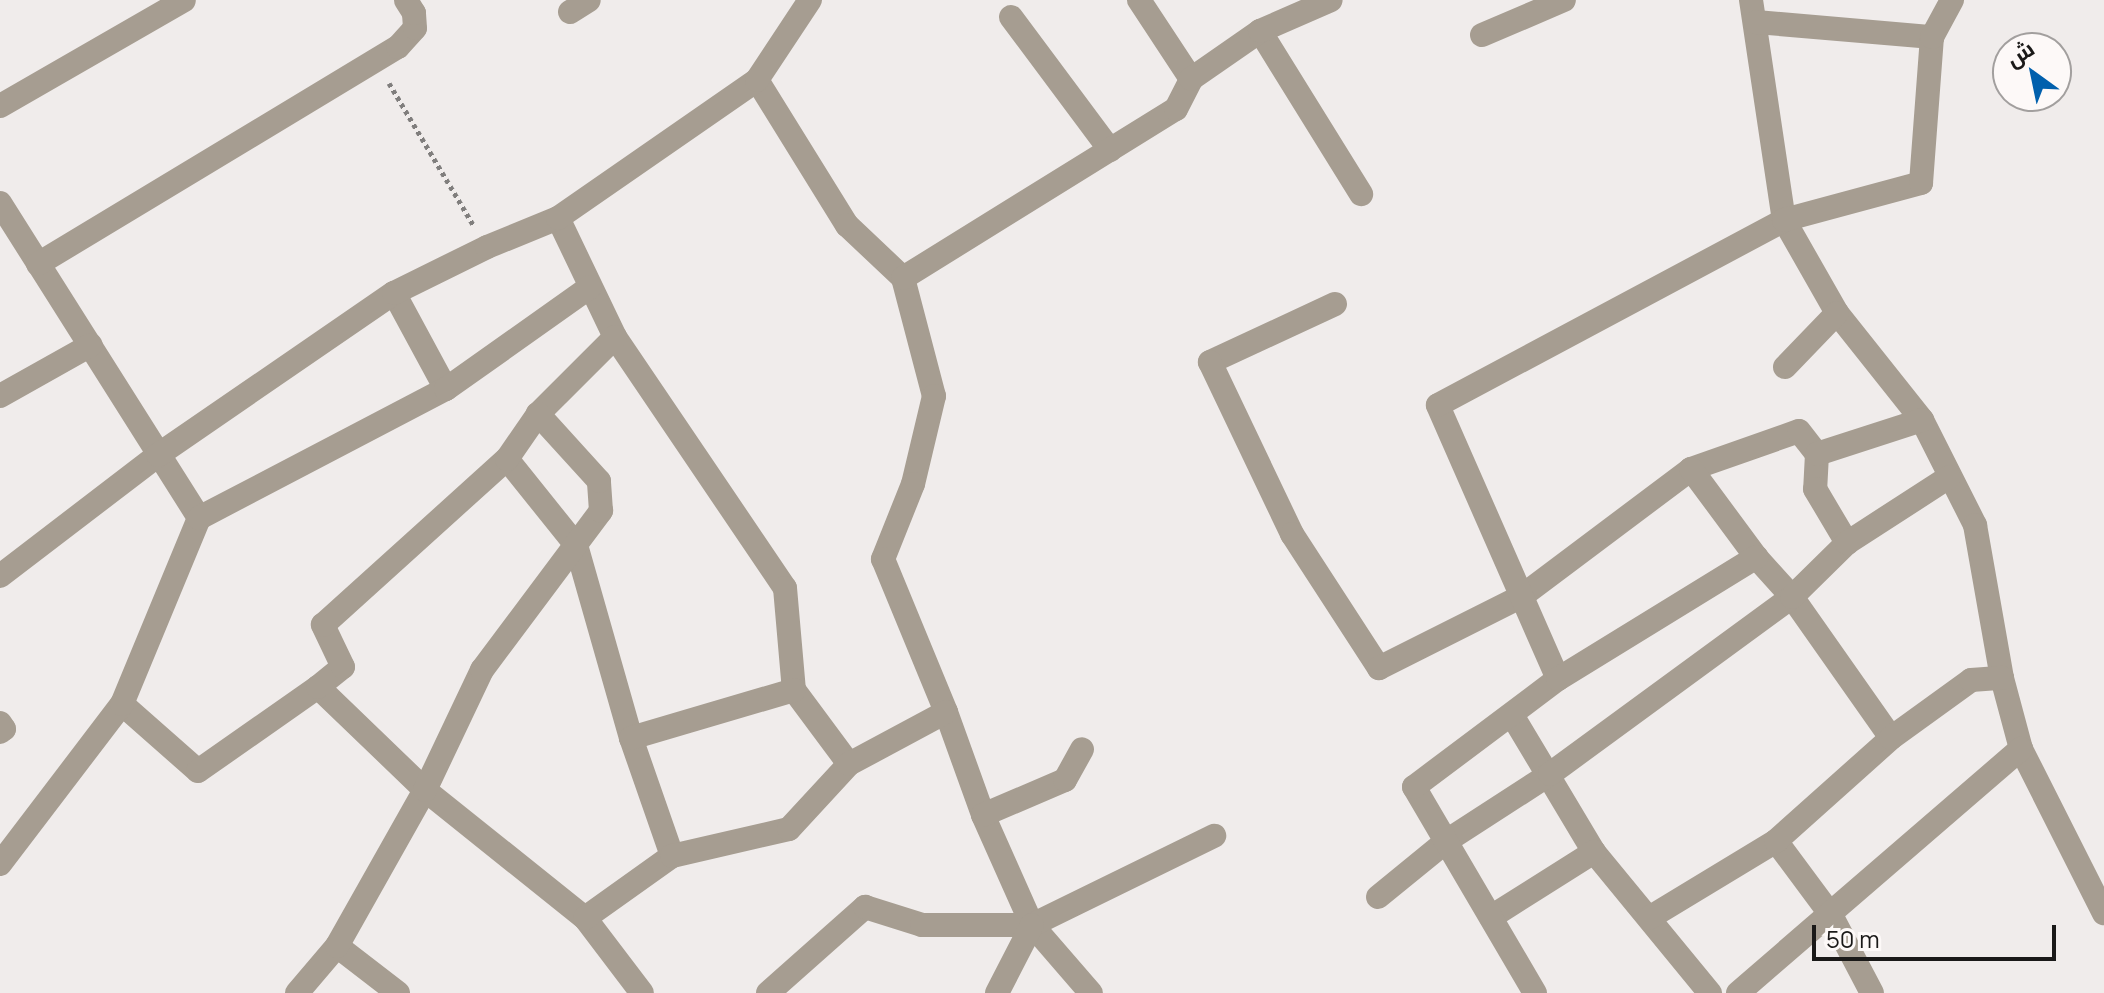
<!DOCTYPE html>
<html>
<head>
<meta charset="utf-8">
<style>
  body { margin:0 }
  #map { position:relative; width:2104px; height:993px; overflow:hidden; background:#f0eceb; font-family:Manrope,Cairo,sans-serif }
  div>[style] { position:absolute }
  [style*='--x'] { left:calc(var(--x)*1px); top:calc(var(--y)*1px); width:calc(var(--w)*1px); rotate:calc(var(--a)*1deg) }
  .path>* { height:5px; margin-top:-2.5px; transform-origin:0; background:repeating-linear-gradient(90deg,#807e7d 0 4px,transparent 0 8px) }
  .minor>* { height:24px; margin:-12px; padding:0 12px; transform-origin:12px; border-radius:12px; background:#a69d91 }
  span { translate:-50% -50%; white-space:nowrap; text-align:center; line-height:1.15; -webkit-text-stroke:6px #fdf9f8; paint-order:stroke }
  .north { position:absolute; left:1992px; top:32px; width:80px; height:80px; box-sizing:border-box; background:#fdf9f8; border:2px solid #a29f9e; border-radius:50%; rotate:327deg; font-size:22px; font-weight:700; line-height:32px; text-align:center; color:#1a1918 }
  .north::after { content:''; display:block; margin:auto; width:28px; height:36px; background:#0160ad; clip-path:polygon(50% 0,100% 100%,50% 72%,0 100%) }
  .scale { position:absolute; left:1812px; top:925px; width:244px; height:36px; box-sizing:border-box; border:4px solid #1a1918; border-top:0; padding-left:10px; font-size:24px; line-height:28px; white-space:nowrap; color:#1a1918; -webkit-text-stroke:6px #fdf9f8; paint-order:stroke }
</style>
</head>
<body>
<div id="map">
  <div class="path">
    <div style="--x:389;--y:83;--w:166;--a:59.3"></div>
  </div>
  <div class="minor">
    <div style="--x:1139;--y:0;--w:95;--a:56.6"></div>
    <div style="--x:1751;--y:0;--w:222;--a:81.5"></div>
    <div style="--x:1784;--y:220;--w:107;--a:60.3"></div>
    <div style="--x:1837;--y:313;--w:137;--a:51.5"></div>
    <div style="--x:1922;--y:420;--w:118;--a:63.2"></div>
    <div style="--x:1975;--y:525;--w:155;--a:80"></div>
    <div style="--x:2002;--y:678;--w:73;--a:75"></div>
    <div style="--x:2021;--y:749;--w:184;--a:63.2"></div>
    <div style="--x:570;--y:12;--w:22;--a:-32"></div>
    <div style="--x:1011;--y:17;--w:166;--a:53.3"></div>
    <div style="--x:1756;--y:22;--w:177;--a:4.9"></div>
    <div style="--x:1260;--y:31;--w:192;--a:58.2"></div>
    <div style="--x:1482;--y:35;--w:89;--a:-23.1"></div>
    <div style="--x:757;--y:80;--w:171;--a:58.2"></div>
    <div style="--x:847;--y:225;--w:77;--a:43.4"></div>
    <div style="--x:903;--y:278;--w:122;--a:75.3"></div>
    <div style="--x:934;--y:396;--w:90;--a:103.4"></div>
    <div style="--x:913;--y:484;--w:81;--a:111.8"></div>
    <div style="--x:883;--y:559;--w:165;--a:67.6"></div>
    <div style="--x:946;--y:712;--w:109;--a:70.2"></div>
    <div style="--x:983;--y:815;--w:120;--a:66"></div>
    <div style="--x:1032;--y:925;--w:90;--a:49.1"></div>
    <div style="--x:0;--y:106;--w:212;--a:-29.9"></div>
    <div style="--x:0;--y:203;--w:373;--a:57.7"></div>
    <div style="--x:558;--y:218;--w:132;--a:64.4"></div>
    <div style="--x:615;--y:337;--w:303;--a:55.9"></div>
    <div style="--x:785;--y:588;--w:102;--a:85"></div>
    <div style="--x:794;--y:690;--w:92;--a:53.4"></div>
    <div style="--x:38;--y:264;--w:420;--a:-31.1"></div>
    <div style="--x:398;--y:47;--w:25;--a:-48"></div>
    <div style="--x:415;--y:28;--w:15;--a:-94"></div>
    <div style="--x:414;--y:13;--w:15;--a:-122"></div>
    <div style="--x:903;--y:278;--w:321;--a:-31.8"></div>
    <div style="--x:1176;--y:109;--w:34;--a:-63"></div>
    <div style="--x:1191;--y:79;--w:84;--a:-34.8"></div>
    <div style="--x:1260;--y:31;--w:77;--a:-23.6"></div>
    <div style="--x:394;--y:293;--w:109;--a:61.6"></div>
    <div style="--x:1335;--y:304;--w:138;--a:155.1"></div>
    <div style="--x:1210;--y:362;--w:191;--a:64.5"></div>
    <div style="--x:1292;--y:534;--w:160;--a:57"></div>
    <div style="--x:1379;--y:668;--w:160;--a:-26.7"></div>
    <div style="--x:1522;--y:596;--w:211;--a:-36.9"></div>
    <div style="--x:1691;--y:469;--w:114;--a:-19.4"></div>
    <div style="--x:1799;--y:431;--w:29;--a:52"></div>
    <div style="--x:1817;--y:454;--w:35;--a:93"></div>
    <div style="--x:1815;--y:489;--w:63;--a:59.3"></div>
    <div style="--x:1785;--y:367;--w:75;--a:-46.1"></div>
    <div style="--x:0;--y:396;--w:104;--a:-29.3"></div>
    <div style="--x:1817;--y:454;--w:110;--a:-17.9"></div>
    <div style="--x:507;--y:459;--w:110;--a:51.3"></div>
    <div style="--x:576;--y:545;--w:201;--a:74.1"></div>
    <div style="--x:631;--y:738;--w:125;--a:70.8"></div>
    <div style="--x:1691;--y:469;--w:109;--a:53.5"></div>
    <div style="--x:1756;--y:557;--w:54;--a:48"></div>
    <div style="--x:1792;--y:597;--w:172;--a:54.9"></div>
    <div style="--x:0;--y:576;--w:199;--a:-37.4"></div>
    <div style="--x:158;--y:455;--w:286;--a:-34.5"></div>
    <div style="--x:394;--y:293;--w:104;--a:-26.3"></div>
    <div style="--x:487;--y:247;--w:77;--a:-22.2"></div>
    <div style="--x:558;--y:218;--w:242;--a:-34.7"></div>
    <div style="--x:757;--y:80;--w:96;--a:-56.5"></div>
    <div style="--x:1558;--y:679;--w:299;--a:-113.7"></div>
    <div style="--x:1438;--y:405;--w:392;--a:-28.1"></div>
    <div style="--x:1784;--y:220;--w:142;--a:-15.1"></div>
    <div style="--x:1921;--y:183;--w:146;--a:-85.7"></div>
    <div style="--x:1932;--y:37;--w:42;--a:-61.6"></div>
    <div style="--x:318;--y:687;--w:149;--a:43.9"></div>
    <div style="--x:425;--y:790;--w:205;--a:38.7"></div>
    <div style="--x:585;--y:918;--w:94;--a:52.8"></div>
    <div style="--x:122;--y:704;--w:101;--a:41.4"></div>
    <div style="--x:198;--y:771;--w:146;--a:-35"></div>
    <div style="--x:318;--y:687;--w:32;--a:-39"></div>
    <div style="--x:343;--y:667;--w:47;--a:-115.5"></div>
    <div style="--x:323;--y:625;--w:248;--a:-42.1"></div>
    <div style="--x:507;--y:459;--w:55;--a:-55.4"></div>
    <div style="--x:538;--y:414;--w:109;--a:-45"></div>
    <div style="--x:1512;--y:715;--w:160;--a:59.1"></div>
    <div style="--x:1594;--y:852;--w:183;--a:50.6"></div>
    <div style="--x:0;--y:723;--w:7;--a:56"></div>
    <div style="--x:4;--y:729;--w:5;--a:143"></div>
    <div style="--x:631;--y:738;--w:170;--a:-16.4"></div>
    <div style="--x:983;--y:815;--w:89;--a:-23.1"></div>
    <div style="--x:1065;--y:780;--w:35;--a:-61"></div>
    <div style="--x:1776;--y:841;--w:92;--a:53.4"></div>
    <div style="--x:1831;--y:915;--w:88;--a:62.3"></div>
    <div style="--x:0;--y:864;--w:201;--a:-52.7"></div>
    <div style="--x:122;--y:704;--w:201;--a:-67.5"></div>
    <div style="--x:199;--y:518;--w:279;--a:-27.6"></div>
    <div style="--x:446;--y:389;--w:176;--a:-35.3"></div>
    <div style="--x:1378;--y:897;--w:90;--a:-39.2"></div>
    <div style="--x:1448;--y:840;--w:121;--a:-32.9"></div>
    <div style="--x:1550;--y:774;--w:300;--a:-36.2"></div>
    <div style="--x:1792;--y:597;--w:77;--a:-44.5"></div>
    <div style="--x:1847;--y:543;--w:121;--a:-32.9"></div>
    <div style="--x:1491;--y:917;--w:122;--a:-32.3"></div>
    <div style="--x:585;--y:918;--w:107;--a:-35.5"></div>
    <div style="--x:672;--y:856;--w:120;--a:-13"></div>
    <div style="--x:789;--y:829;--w:88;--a:-47.3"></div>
    <div style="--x:849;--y:764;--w:110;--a:-28.2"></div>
    <div style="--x:1649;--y:918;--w:149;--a:-31.2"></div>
    <div style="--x:1776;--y:841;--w:154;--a:-41.8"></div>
    <div style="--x:1891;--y:738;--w:99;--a:-35.9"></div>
    <div style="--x:1971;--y:680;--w:31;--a:-4"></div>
    <div style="--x:337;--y:946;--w:77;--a:37.6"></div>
    <div style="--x:297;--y:993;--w:62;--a:-49.6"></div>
    <div style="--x:337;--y:946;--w:179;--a:-60.6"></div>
    <div style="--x:425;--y:790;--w:133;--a:-64.6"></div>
    <div style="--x:482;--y:670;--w:199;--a:-53.2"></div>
    <div style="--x:601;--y:511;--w:30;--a:-94"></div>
    <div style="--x:599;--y:481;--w:91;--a:-132.3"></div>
    <div style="--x:768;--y:993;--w:130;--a:-41.6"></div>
    <div style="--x:865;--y:907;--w:60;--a:17.5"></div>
    <div style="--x:922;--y:925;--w:110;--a:0"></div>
    <div style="--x:1032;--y:925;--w:203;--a:-26.1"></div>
    <div style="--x:997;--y:993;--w:76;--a:-62.8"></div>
    <div style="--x:1535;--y:993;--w:239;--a:-120.4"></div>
    <div style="--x:1414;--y:787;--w:180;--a:-36.9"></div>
    <div style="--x:1558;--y:679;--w:233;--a:-31.6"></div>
    <div style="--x:1738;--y:993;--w:374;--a:-40.8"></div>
  </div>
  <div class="north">ش</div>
  <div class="scale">50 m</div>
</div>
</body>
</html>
